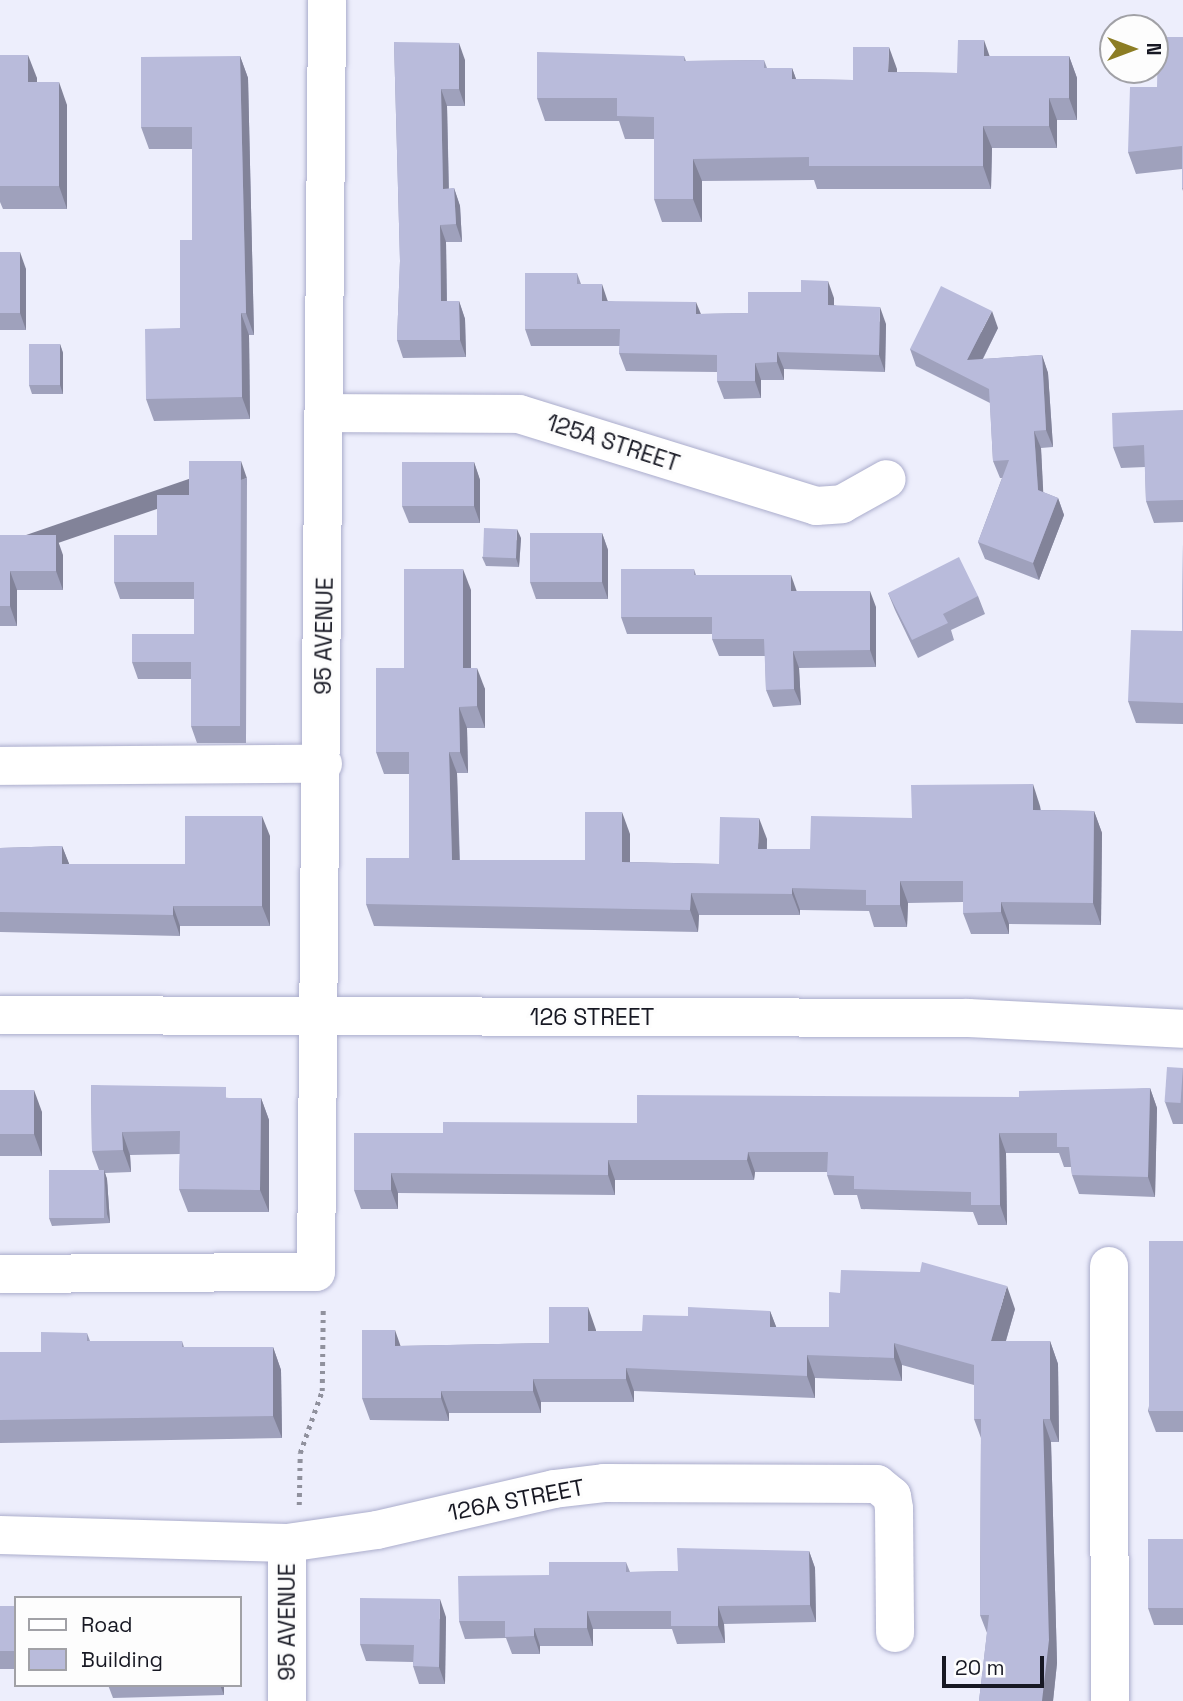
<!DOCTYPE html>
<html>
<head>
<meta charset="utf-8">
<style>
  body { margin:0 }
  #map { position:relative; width:1183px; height:1701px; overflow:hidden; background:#edeefc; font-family:"Space Grotesk",sans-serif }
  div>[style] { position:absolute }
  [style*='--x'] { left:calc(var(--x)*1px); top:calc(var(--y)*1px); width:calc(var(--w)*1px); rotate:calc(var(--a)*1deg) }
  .path>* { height:4.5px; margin-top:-2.25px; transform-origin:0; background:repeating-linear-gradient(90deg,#90919d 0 3.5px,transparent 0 8.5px) }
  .roads { filter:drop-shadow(0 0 2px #abadcc) drop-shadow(0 0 2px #abadcc) }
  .minor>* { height:38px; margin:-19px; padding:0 19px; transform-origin:19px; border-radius:19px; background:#fff }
  .wall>* { inset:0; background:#9fa1bc; transform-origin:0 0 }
  .shaded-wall>* { inset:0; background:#828399; transform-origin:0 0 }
  .building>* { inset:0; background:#b9bbdb; transform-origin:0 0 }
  span { translate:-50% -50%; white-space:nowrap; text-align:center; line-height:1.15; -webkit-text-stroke:6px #fdfdfd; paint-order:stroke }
  .street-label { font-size:23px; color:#171823 }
  .legend { position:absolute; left:14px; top:1596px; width:228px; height:91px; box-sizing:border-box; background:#fdfdfd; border:2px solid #a1a1a6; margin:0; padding:9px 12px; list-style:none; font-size:21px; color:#171823 }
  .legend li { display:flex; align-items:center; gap:14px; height:35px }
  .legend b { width:35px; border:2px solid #a1a1a6 }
  .north { position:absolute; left:1099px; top:14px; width:70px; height:70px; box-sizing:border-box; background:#fdfdfd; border:2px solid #a1a1a6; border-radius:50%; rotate:90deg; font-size:19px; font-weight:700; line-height:28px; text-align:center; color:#171823 }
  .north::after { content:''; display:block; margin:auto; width:24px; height:32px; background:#8c7d24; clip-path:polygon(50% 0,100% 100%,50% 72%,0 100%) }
  .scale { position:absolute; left:942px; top:1656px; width:102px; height:32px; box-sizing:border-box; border:4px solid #171823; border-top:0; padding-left:9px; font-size:21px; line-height:24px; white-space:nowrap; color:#171823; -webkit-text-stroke:5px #fdfdfd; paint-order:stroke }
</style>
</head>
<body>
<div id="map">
  <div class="path">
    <div style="--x:299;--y:1505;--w:52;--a:-88.9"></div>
    <div style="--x:300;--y:1453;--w:66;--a:-70.5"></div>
    <div style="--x:322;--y:1391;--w:83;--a:-89.3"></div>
  </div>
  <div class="roads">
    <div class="minor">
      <div style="--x:326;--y:413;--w:193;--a:0.3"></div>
      <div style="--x:519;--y:414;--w:311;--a:17.2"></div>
      <div style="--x:816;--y:506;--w:26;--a:-4"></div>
      <div style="--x:842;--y:504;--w:51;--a:-29.1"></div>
      <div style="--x:0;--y:766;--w:323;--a:-0.4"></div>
      <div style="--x:0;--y:1015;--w:968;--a:0.18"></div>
      <div style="--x:968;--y:1018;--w:215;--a:2.9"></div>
      <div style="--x:1109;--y:1266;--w:435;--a:89.9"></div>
      <div style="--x:0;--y:1274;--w:316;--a:-0.4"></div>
      <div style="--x:316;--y:1272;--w:1272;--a:-89.5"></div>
      <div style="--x:0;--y:1535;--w:287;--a:1.6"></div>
      <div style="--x:287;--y:1543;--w:91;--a:-8.2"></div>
      <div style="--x:377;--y:1530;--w:182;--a:-13"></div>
      <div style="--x:554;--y:1489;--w:50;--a:-6.8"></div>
      <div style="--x:604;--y:1483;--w:273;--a:0.2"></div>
      <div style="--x:877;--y:1484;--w:19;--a:39"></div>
      <div style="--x:892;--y:1496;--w:13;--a:81"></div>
      <div style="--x:894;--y:1509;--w:124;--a:89.5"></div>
      <div style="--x:287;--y:1543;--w:158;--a:90"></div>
    </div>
  </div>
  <div class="wall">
    <div style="clip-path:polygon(1183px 37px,1183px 191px,1182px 188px,1182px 169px,1136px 174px,1128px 152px,1157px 87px)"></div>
    <div style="clip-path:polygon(394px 42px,465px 60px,465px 106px,447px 106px,449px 189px,454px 188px,460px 206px,462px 242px,446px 242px,447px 301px,459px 301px,465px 319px,466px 357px,403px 358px,397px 340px,400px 261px)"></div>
    <div style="clip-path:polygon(0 55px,37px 78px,37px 82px,67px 105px,67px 209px,3px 209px,0 202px)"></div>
    <div style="clip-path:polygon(240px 56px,248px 78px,254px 335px,249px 335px,250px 419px,154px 421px,146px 399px,180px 328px,192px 240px,192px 149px,149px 149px,141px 127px)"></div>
    <div style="clip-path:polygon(684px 56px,686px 61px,764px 60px,767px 68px,792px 68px,796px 79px,853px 80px,897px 69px,897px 72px,957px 73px,990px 56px,1069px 56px,1077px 78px,1077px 120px,1057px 120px,1057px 148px,992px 148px,991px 189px,817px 189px,814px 180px,702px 181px,702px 222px,662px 222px,654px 199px,654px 139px,625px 139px,619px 121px,545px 121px,537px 98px)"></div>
    <div style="clip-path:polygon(0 252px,26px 269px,26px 330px,0 330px)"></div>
    <div style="clip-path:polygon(577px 273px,581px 284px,608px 301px,701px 314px,748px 313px,834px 298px,834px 305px,886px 324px,885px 372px,784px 369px,784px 380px,761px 380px,761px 398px,724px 399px,717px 381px,717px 372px,626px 371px,619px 353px,620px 346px,531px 346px,525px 329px)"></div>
    <div style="clip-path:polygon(998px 328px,983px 359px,1042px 355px,1048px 373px,1053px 447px,1041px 448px,1043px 492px,1058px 498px,1064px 515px,1039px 580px,985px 559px,978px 542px,1002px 478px,1000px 478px,993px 461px,990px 403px,916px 366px,910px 349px)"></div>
    <div style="clip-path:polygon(60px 344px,63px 353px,63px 394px,32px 394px,29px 385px)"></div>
    <div style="clip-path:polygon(1183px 410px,1183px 522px,1154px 523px,1146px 501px,1145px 467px,1121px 468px,1113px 447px)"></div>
    <div style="clip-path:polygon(474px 462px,480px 480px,480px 523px,409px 523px,402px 506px)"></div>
    <div style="clip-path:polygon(247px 478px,246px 743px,197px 743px,191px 726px,191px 679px,138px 679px,132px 662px,194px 634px,194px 599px,120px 599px,114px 582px,157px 535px,189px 495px)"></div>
    <div style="clip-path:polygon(602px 533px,608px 550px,608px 599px,536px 599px,530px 582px)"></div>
    <div style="clip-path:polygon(0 535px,63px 555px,63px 590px,17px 590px,17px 626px,0 626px)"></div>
    <div style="clip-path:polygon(521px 538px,519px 567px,486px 566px,482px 557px)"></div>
    <div style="clip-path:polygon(1183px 542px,1183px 724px,1136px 723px,1128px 701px,1182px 631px)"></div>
    <div style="clip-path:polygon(694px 569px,696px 575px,796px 591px,876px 607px,876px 667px,799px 668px,801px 705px,773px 707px,766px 690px,765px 656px,719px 656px,712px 639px,712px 634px,627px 634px,621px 617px)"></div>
    <div style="clip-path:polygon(471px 590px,471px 668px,485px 689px,485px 728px,467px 728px,468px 773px,457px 773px,460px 860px,585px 860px,630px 834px,630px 862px,719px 864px,767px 839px,767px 849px,810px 849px,912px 818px,1040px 806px,1041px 810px,1094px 811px,1102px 833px,1101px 925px,1009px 924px,1009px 934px,971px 934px,963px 913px,963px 902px,908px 903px,907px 927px,874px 927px,869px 911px,800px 910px,800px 915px,699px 915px,698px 932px,374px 926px,366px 904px,409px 858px,409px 774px,384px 774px,376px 752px,404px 668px)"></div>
    <div style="clip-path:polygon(888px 593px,978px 596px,985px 614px,951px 630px,954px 640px,918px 658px,895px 610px)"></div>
    <div style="clip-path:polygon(270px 836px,270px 926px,180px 926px,180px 936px,0 932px,0 848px,62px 846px,69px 864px,185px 864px)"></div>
    <div style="clip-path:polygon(1183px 1068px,1183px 1124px,1173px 1124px,1165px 1102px)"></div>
    <div style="clip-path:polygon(91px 1085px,229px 1098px,261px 1098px,269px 1120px,269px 1212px,188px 1212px,179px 1189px,180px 1154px,130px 1155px,131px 1172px,105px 1173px,107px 1179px,110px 1223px,52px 1226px,49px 1218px,99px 1170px,92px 1151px)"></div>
    <div style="clip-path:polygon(1150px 1088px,1157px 1108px,1155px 1197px,1079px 1194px,1072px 1175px,1071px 1167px,1064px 1167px,1059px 1153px,1006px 1153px,1007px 1225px,978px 1225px,973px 1212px,861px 1209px,857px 1195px,834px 1195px,827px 1175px,827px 1172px,755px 1172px,754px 1180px,615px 1180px,615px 1195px,398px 1193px,398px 1209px,361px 1209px,354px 1190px,443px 1133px,637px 1123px)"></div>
    <div style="clip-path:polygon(0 1090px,42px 1112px,42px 1156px,0 1156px)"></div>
    <div style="clip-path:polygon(1183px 1241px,1183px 1432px,1156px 1432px,1148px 1411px)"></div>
    <div style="clip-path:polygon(1015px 1309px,1006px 1341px,1050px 1341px,1058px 1364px,1059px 1442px,1051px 1442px,1057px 1663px,1053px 1701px,979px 1701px,987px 1633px,980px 1615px,981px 1438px,974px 1419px,974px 1385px,902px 1365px,902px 1381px,815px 1378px,815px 1398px,634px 1391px,634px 1402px,541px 1402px,541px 1413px,449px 1413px,449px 1421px,370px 1420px,362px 1398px,400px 1346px,549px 1343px,596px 1330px,596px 1331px,642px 1331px,688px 1316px,770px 1311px,776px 1327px,829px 1327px)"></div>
    <div style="clip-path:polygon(87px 1333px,90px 1341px,182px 1341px,184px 1347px,273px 1347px,281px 1370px,282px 1438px,0 1443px,0 1352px,41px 1352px)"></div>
    <div style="clip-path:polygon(1183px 1539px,1183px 1625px,1154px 1625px,1148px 1608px)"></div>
    <div style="clip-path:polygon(809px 1551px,815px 1568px,816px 1622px,724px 1624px,725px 1643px,677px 1644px,672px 1629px,593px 1629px,593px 1646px,540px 1646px,540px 1654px,512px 1654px,506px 1638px,465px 1639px,459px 1621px,549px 1575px,626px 1562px,630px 1572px,678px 1571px)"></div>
    <div style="left:16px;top:1606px;width:63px;height:16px;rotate:90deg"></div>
    <div style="clip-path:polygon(446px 1617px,445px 1684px,419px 1684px,413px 1666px,413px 1662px,366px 1661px,360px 1644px)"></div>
    <div style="clip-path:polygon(108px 1685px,224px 1685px,224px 1695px,113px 1698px)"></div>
  </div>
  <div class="shaded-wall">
    <div style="clip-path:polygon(984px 40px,992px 63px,984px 56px)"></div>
    <div style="clip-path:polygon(459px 43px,465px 60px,465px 106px,459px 89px)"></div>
    <div style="clip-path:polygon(889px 47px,897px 69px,897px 94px,888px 72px)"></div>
    <div style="clip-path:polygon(28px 55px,37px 78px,37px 105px,28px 82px)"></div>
    <div style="clip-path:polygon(240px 56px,248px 78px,254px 335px,246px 313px)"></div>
    <div style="clip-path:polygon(1069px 56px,1077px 78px,1077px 120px,1069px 98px)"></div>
    <div style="clip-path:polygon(792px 68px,800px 90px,792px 79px)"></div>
    <div style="clip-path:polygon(59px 82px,67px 105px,67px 209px,59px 186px)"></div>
    <div style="clip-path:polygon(441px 89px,447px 106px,449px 206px,443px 189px)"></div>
    <div style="clip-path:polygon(1049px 98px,1057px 120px,1057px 148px,1049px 126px)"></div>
    <div style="clip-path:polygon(983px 126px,992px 148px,991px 189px,983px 166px)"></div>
    <div style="clip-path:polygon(693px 159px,702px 181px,702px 222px,693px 199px)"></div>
    <div style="clip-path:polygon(454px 188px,460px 206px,462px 242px,456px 224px)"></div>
    <div style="clip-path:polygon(440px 225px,446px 242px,447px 319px,441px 301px)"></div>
    <div style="clip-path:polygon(20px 252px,26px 269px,26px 330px,20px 313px)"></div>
    <div style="clip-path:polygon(828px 281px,834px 298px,834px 322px,828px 305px)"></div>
    <div style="clip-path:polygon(602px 284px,608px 302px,602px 301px)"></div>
    <div style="clip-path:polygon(459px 301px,465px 319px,466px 357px,460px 340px)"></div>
    <div style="clip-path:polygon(696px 302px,703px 319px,696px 314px)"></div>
    <div style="clip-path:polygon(880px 307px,886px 324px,885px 372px,879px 355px)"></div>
    <div style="clip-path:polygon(992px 311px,998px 328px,973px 378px,967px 360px)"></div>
    <div style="clip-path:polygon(241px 313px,249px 335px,250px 419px,242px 397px)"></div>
    <div style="clip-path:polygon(60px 344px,63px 353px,63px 394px,60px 385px)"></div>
    <div style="clip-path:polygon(777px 352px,784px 369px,784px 380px,777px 362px)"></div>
    <div style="clip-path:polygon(1042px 355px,1048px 373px,1053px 447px,1046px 430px)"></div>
    <div style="clip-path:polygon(755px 363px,761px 380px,761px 398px,755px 381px)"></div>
    <div style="clip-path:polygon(1034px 431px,1041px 448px,1044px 507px,1038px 490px)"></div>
    <div style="left:241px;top:461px;width:18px;height:265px;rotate:71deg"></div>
    <div style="clip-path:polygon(474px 462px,480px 480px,480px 523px,474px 506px)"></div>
    <div style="clip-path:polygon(1058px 498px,1064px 515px,1039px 580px,1033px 563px)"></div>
    <div style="clip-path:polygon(517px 529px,521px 538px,519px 567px,516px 558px)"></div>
    <div style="clip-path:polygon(602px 533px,608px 550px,608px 599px,602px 582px)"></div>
    <div style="clip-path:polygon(56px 535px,63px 555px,63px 590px,56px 571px)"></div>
    <div style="clip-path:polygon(463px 569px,471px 590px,471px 689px,463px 668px)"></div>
    <div style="clip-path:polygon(10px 571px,17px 590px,17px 626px,10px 606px)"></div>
    <div style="clip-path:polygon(791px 575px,797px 592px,791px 591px)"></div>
    <div style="clip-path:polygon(870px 591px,876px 607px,876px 667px,870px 650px)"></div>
    <div style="clip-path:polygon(793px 651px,799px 668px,801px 705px,794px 689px)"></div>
    <div style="clip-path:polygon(477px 668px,485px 689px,485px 728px,477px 706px)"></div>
    <div style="clip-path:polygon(459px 707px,467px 728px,468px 773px,460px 752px)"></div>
    <div style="clip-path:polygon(449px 752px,457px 773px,460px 882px,452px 860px)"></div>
    <div style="clip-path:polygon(1033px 784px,1040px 806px,1041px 832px,1033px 810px)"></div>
    <div style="clip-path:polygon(1094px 811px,1102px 833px,1101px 925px,1093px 903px)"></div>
    <div style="clip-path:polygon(622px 812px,630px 834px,630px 884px,622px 862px)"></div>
    <div style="clip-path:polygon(262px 816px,270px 836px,270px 926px,262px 906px)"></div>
    <div style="clip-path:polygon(759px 818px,767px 839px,766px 871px,758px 849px)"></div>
    <div style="clip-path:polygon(62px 846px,70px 866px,62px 864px)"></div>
    <div style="clip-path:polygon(900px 881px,908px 903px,907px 927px,900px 905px)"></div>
    <div style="clip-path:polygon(792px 888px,800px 910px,800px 915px,792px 894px)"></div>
    <div style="clip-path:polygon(691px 893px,699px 915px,698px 932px,690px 910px)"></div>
    <div style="clip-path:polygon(1001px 902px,1009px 924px,1009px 934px,1001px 912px)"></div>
    <div style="clip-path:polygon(173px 906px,180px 926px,180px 936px,173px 915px)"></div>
    <div style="clip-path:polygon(1150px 1088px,1157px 1108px,1155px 1197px,1148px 1177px)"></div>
    <div style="clip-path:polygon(34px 1090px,42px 1112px,42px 1156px,34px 1134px)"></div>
    <div style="clip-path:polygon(261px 1098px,269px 1120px,269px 1212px,260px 1190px)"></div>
    <div style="clip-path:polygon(122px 1132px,130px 1155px,131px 1172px,123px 1150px)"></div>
    <div style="clip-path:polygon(999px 1133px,1006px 1153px,1007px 1225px,1000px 1205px)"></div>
    <div style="clip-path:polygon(748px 1152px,755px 1172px,754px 1180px,747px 1160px)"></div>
    <div style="clip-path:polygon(608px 1160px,615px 1180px,615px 1195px,608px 1175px)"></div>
    <div style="clip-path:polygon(104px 1170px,107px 1179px,110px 1223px,107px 1214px)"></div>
    <div style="clip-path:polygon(391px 1173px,398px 1193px,398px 1209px,391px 1190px)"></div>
    <div style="clip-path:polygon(1007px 1286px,1015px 1309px,999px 1364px,991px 1341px)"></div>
    <div style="clip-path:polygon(588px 1307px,596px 1330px,596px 1354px,588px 1331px)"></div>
    <div style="clip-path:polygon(770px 1311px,779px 1334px,770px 1327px)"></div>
    <div style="clip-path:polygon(395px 1330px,403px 1353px,395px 1346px)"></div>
    <div style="clip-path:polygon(1050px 1341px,1058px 1364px,1059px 1442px,1050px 1419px)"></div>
    <div style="clip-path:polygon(894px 1343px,902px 1365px,902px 1381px,894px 1358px)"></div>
    <div style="clip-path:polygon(273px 1347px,281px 1370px,282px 1438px,273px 1416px)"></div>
    <div style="clip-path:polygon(807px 1355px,815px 1378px,815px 1398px,807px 1376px)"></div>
    <div style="clip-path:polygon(626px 1368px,634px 1391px,634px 1402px,626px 1379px)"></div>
    <div style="clip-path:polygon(533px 1379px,541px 1402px,541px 1413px,533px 1391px)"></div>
    <div style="clip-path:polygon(441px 1391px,449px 1413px,449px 1421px,441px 1398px)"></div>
    <div style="clip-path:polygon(1043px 1419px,1051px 1442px,1057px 1663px,1053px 1701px,1042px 1701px)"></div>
    <div style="clip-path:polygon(809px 1551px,815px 1568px,816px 1622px,810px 1605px)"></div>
    <div style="clip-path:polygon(440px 1599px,446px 1617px,445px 1684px,439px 1667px)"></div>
    <div style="clip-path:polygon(718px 1606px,724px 1624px,725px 1643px,718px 1626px)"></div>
    <div style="clip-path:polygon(587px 1611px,593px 1629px,593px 1646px,587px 1628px)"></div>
    <div style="clip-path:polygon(534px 1628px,540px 1646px,540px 1654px,534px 1636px)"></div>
    <div style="clip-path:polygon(220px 1685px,224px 1685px,224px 1695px)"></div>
  </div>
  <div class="building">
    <div style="clip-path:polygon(1158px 37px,1183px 37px,1183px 188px,1182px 188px,1182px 146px,1128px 152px,1130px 87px,1157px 87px)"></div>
    <div style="clip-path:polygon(958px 40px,984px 40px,984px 56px,1069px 56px,1069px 98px,1049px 98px,1049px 126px,983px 126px,983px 166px,809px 166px,809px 157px,693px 159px,693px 199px,654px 199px,654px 117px,617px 116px,617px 98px,537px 98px,537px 52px,684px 56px,684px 61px,764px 60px,764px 68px,792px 68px,792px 79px,853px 80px,853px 47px,889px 47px,888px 72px,957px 73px)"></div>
    <div style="clip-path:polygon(394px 42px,459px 43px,459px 89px,441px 89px,443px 189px,454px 188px,456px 224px,440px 225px,441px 301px,459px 301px,460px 340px,397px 340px,400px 261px)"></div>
    <div style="clip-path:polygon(0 55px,28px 55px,28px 82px,59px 82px,59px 186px,0 186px)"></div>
    <div style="clip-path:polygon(240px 56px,246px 313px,241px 313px,242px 397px,146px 399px,145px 329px,180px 328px,180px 240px,192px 240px,192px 127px,141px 127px,141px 57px)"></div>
    <div style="left:0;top:252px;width:20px;height:61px"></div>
    <div style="clip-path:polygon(525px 273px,577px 273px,577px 284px,602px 284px,602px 301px,696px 302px,696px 314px,748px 313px,748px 292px,801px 292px,801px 280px,828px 281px,828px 305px,880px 307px,879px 355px,777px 352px,777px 362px,755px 363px,755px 381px,717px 381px,717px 355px,619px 353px,620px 329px,525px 329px)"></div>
    <div style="clip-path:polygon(941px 286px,992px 311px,967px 360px,1042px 355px,1046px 430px,1034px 431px,1038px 490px,1058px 498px,1033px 563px,978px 542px,1009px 460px,993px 461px,989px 389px,910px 349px)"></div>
    <div style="left:29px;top:344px;width:31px;height:41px"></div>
    <div style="clip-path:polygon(1183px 410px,1183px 500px,1146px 501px,1144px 445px,1113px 447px,1112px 413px)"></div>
    <div style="clip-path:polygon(189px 461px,241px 461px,240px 726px,191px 726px,191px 662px,132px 662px,132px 634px,194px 634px,194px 582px,114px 582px,114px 535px,157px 535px,157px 495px,189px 495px)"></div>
    <div style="left:402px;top:462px;width:72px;height:44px"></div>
    <div style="left:484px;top:528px;width:33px;height:29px;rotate:2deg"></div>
    <div style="left:530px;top:533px;width:72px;height:49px"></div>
    <div style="clip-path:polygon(0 535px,56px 535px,56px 571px,10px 571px,10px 606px,0 606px)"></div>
    <div style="clip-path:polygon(1183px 543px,1183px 703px,1128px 701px,1131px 630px,1182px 631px)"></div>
    <div style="clip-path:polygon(959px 557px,978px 596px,943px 614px,948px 623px,912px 640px,888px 593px)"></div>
    <div style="clip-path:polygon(404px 569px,463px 569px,463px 668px,477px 668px,477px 706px,459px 707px,460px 752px,449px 752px,452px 860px,585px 860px,585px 812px,622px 812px,622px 862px,719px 864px,720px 817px,759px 818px,758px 849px,810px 849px,811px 816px,912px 818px,911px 785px,1033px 784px,1033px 810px,1094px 811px,1093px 903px,1001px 902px,1001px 912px,963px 913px,963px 881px,900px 881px,900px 905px,866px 905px,866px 890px,792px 888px,792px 894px,691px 893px,690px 910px,366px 904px,366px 858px,409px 858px,409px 752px,376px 752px,376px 668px,404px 668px)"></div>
    <div style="clip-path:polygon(621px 569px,694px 569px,694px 575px,791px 575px,791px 591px,870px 591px,870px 650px,793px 651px,794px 689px,766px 690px,764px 639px,712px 639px,712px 617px,621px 617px)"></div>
    <div style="clip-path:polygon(185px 816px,262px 816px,262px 906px,173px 906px,173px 915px,0 912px,0 848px,62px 846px,62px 864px,185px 864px)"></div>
    <div style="left:1167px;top:1067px;width:16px;height:35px;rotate:4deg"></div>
    <div style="clip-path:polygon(91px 1085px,226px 1087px,226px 1098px,261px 1098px,260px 1190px,179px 1189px,180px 1131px,122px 1132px,123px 1150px,92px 1151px)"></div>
    <div style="clip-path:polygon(1150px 1088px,1148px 1177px,1072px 1175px,1069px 1147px,1057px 1147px,1057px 1133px,999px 1133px,1000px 1205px,971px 1205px,971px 1192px,854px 1189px,854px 1176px,827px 1175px,828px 1152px,748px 1152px,747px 1160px,608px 1160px,608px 1175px,391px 1173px,391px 1190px,354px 1190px,354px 1133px,443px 1133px,443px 1122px,637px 1123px,637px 1095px,1019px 1097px,1019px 1091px)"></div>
    <div style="left:0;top:1090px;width:34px;height:44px"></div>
    <div style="left:49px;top:1170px;width:55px;height:48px"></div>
    <div style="left:1149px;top:1241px;width:34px;height:170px"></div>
    <div style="clip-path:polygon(922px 1262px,1007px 1286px,991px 1341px,1050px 1341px,1050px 1419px,1043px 1419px,1049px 1640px,1042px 1701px,979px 1701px,989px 1615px,980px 1615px,981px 1419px,974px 1419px,974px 1365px,894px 1343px,894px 1358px,807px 1355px,807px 1376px,626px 1368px,626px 1379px,533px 1379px,533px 1391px,441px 1391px,441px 1398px,362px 1398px,362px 1330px,395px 1330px,395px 1346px,549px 1343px,549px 1307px,588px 1307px,588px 1331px,642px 1331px,643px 1315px,688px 1316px,688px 1307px,770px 1311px,770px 1327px,829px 1327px,829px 1292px,840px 1293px,841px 1270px,920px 1272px)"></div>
    <div style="clip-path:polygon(41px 1332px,87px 1333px,87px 1341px,182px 1341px,182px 1347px,273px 1347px,273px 1416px,0 1420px,0 1352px,41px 1352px)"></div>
    <div style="left:1148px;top:1539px;width:35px;height:69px"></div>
    <div style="clip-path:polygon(677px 1548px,809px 1551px,810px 1605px,718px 1606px,718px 1626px,671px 1626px,671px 1611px,587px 1611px,587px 1628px,534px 1628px,534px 1636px,505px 1637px,505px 1621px,459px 1621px,458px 1576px,549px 1575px,549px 1562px,626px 1562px,626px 1572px,678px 1571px)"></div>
    <div style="clip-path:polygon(360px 1598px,440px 1599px,439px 1667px,413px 1666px,414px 1645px,360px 1644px)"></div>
    <div style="left:16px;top:1606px;width:45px;height:16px;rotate:90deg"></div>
  </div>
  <div class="street-label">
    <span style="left:613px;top:443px;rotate:18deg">125A STREET</span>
    <span style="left:324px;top:636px;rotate:-89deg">95 AVENUE</span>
    <span style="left:592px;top:1017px">126 STREET</span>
    <span style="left:516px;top:1500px;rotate:-11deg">126A STREET</span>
    <span style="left:287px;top:1622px;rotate:-90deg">95 AVENUE</span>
  </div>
  <ul class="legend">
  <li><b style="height:9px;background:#fff"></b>Road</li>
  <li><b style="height:19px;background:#b9bbdb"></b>Building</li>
  </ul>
  <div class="north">N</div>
  <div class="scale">20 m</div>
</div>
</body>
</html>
